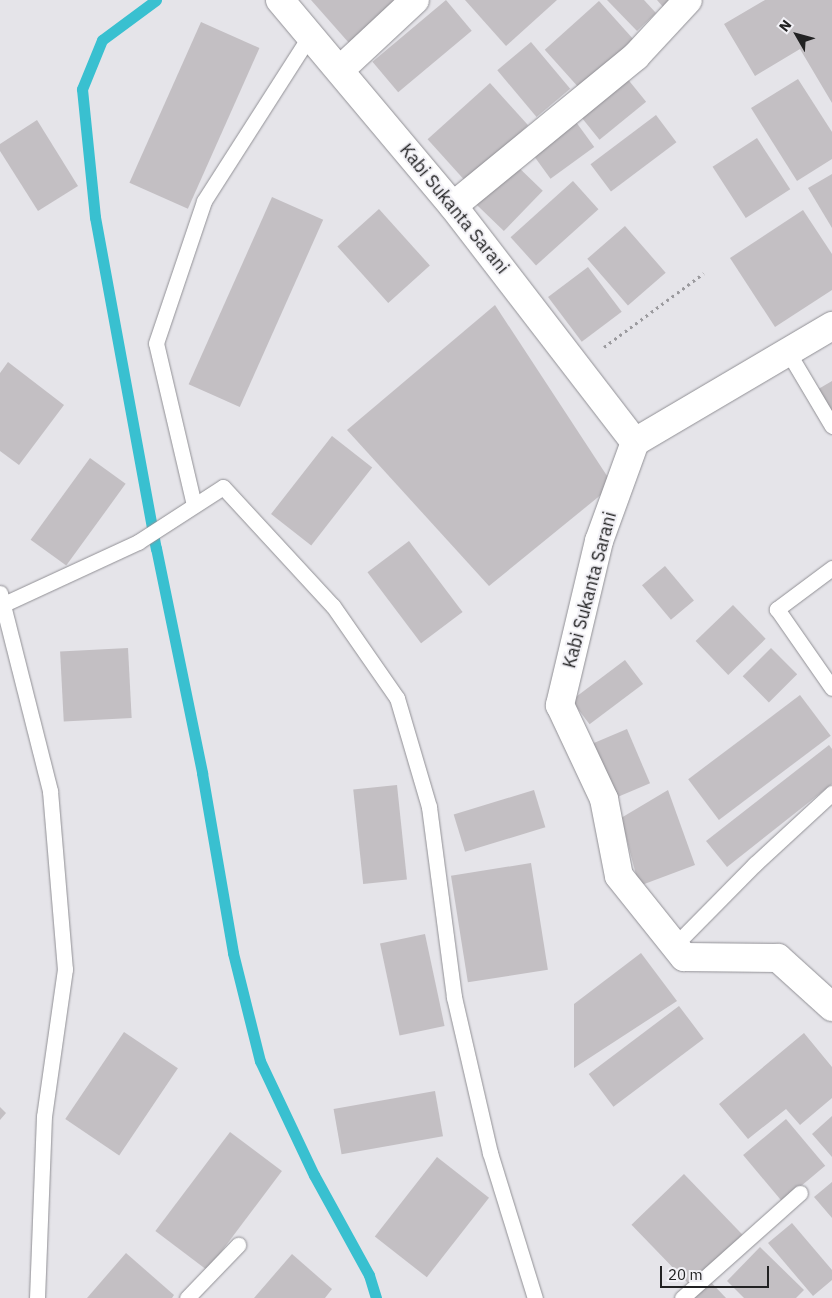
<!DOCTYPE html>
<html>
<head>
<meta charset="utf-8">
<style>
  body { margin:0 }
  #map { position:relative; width:832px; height:1298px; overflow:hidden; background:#e5e4e9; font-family:"IBM Plex Sans",sans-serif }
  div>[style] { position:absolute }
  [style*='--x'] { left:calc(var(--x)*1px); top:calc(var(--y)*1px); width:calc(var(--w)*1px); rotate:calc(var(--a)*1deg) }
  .stream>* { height:11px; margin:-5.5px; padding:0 5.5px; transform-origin:5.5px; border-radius:5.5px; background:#39c0d0 }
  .building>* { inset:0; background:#c3bfc3; transform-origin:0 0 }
  .path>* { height:3px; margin-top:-1.5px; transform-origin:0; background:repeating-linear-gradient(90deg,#9b9a9e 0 2.5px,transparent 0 6.5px) }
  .roads { filter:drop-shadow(0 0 1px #919095) drop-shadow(0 0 1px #919095) }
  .lane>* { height:15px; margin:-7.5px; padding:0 7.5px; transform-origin:7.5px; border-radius:7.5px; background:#fff }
  .street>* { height:28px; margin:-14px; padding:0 14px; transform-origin:14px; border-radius:14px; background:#fff }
  .secondary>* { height:28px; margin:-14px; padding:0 14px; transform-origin:14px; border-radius:14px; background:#fff }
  span { translate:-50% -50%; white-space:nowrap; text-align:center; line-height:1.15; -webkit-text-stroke:4px #f2f1f6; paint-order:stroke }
  .street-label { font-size:18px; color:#222223 }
  .north { position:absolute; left:772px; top:10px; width:50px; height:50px; -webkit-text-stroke:4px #f2f1f6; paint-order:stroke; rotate:308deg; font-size:14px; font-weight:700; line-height:20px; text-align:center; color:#222223 }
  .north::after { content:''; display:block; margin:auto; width:18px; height:22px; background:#222223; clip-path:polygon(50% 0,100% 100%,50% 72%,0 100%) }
  .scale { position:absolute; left:660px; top:1266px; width:109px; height:22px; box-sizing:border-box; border:2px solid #222223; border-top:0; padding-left:6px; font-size:15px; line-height:18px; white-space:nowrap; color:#222223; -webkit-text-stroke:4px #f2f1f6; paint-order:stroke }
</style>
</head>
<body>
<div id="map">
  <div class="stream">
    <div style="--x:156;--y:0;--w:67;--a:143.5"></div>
    <div style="--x:102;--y:40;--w:53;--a:112.2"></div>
    <div style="--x:82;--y:89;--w:129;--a:84.2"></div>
    <div style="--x:95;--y:217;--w:337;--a:79.6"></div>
    <div style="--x:156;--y:548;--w:230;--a:78.4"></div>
    <div style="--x:202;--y:773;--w:183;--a:80.2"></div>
    <div style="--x:233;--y:953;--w:111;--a:76"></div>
    <div style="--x:260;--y:1061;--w:126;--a:64.7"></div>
    <div style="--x:314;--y:1175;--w:114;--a:61.2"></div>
    <div style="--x:369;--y:1275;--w:24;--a:73"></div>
  </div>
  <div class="building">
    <div style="clip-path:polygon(311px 0,397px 0,349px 43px)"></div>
    <div style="left:446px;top:0;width:40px;height:96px;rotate:50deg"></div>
    <div style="clip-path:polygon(465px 0,557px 0,506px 46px)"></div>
    <div style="clip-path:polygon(607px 0,644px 0,656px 13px,637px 31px)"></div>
    <div style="clip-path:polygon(657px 0,670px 0,663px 7px)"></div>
    <div style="clip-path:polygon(765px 0,832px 0,832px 103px,800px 49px,755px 76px,724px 24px)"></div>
    <div style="left:599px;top:1px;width:54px;height:73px;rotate:48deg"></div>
    <div style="left:201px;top:22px;width:64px;height:176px;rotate:24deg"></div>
    <div style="left:531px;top:42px;width:61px;height:44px;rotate:50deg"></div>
    <div style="left:626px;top:77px;width:32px;height:60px;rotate:51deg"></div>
    <div style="clip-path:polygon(798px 79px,832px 132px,832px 159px,797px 181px,751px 108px)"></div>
    <div style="left:490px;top:83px;width:57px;height:84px;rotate:48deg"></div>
    <div style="left:656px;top:115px;width:34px;height:82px;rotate:53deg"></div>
    <div style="clip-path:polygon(37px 120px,78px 186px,38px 211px,0 151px,0 144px)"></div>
    <div style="left:576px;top:122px;width:31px;height:54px;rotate:54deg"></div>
    <div style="left:757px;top:138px;width:61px;height:53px;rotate:57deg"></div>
    <div style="left:514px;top:163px;width:40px;height:56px;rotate:44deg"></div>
    <div style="clip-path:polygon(832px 174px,832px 228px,808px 188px)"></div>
    <div style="left:573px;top:181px;width:38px;height:84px;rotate:48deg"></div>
    <div style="left:272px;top:197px;width:56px;height:205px;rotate:24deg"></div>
    <div style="left:379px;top:209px;width:76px;height:56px;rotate:48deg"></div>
    <div style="clip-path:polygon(803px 210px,832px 254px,832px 290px,775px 327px,730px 258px)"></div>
    <div style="left:625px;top:226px;width:62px;height:50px;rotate:49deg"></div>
    <div style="left:588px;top:267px;width:56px;height:50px;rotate:53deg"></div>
    <div style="clip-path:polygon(495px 305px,613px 485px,489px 586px,347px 430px)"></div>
    <div style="clip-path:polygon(8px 362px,64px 405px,19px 465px,0 451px,0 373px)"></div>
    <div style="clip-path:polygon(832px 381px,832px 419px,815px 391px)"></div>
    <div style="left:332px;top:436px;width:51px;height:99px;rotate:38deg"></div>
    <div style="left:90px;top:458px;width:44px;height:101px;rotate:36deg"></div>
    <div style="left:409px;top:541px;width:89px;height:52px;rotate:53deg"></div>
    <div style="left:665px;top:566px;width:45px;height:30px;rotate:50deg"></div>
    <div style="left:733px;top:605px;width:47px;height:52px;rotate:46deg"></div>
    <div style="left:128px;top:648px;width:70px;height:68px;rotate:87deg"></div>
    <div style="left:771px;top:648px;width:37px;height:40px;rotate:45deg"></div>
    <div style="left:625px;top:660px;width:30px;height:67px;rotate:53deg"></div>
    <div style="left:800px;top:695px;width:51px;height:140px;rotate:53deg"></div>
    <div style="left:627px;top:729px;width:59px;height:43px;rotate:67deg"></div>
    <div style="clip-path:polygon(829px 745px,832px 749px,832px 784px,727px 867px,706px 841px)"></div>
    <div style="left:397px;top:785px;width:95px;height:44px;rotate:84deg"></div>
    <div style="left:534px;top:790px;width:39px;height:84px;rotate:73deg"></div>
    <div style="clip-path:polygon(668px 790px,695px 865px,639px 886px,621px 818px)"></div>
    <div style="left:531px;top:863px;width:108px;height:81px;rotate:81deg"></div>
    <div style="left:425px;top:934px;width:94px;height:46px;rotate:78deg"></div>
    <div style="clip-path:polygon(641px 953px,677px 1001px,574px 1068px,574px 1004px)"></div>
    <div style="left:679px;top:1006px;width:41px;height:113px;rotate:53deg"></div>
    <div style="left:124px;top:1032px;width:65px;height:105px;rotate:34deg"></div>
    <div style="clip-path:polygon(804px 1033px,832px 1067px,832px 1098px,800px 1125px,786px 1109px,748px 1139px,719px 1104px)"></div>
    <div style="left:435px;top:1091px;width:46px;height:103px;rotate:80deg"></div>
    <div style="clip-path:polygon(0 1107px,6px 1113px,0 1120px)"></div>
    <div style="clip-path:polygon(832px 1116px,832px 1157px,812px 1134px)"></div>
    <div style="left:786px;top:1119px;width:61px;height:56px;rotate:50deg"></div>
    <div style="left:230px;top:1132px;width:65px;height:124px;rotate:37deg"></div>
    <div style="left:437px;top:1157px;width:66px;height:101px;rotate:38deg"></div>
    <div style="left:684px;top:1174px;width:85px;height:73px;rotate:46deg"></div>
    <div style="clip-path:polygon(832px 1182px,832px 1218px,814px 1197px)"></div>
    <div style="clip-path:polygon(792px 1223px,832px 1270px,832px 1280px,813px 1296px,768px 1243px)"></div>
    <div style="clip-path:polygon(760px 1247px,804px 1290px,796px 1298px,744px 1298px,727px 1281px)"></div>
    <div style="clip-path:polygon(126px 1253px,174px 1295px,172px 1298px,87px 1298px)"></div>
    <div style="clip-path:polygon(292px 1254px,332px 1289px,325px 1298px,254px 1298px)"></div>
    <div style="clip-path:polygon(707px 1278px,726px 1298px,686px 1298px)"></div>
  </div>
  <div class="path">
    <div style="--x:604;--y:347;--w:124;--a:-36.5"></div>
  </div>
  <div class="roads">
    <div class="lane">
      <div style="--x:788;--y:352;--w:86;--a:59.3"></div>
      <div style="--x:194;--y:505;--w:166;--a:-103.2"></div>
      <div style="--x:156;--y:343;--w:150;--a:-71.3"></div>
      <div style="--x:204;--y:201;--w:197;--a:-57.4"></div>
      <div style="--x:832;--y:568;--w:69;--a:143.3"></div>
      <div style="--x:777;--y:609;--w:96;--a:55.2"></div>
      <div style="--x:0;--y:593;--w:204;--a:75.8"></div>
      <div style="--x:50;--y:791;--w:179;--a:85.2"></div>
      <div style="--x:65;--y:969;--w:148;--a:98.1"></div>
      <div style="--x:44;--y:1116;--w:182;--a:92.2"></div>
      <div style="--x:4;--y:604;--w:148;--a:-24.8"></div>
      <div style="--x:138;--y:542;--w:101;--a:-32.9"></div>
      <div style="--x:223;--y:487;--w:162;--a:47.3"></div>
      <div style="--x:333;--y:606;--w:112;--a:55.2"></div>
      <div style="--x:397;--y:698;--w:114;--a:73.6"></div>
      <div style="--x:429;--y:807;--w:192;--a:82.5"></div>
      <div style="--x:454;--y:997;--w:160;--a:77"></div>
      <div style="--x:490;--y:1153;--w:152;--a:72.8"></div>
      <div style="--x:675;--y:945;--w:114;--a:-45.4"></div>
      <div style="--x:755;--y:864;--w:105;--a:-42.7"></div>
      <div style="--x:187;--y:1298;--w:74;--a:-46.1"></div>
      <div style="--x:682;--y:1298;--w:158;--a:-41.7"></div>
    </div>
    <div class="street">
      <div style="--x:341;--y:69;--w:101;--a:-43"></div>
      <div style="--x:453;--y:206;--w:237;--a:-39.3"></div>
      <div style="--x:636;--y:56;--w:76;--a:-47.1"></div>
      <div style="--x:635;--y:442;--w:229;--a:-30.5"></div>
    </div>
    <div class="secondary">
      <div style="--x:280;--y:0;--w:269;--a:50"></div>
      <div style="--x:453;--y:206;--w:298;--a:52.4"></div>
      <div style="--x:635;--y:442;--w:105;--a:110"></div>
      <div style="--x:599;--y:541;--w:169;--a:103.4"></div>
      <div style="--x:560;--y:705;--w:104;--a:64.9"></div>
      <div style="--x:604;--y:799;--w:78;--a:79"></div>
      <div style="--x:619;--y:876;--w:104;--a:51.3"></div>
      <div style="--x:684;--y:957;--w:94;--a:0.6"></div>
      <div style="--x:778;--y:958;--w:73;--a:42.2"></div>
    </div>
  </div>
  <div class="street-label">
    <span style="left:454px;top:209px;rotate:51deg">Kabi Sukanta Sarani</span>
    <span style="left:590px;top:590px;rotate:-75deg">Kabi Sukanta Sarani</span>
  </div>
  <div class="north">N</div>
  <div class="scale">20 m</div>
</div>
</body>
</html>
